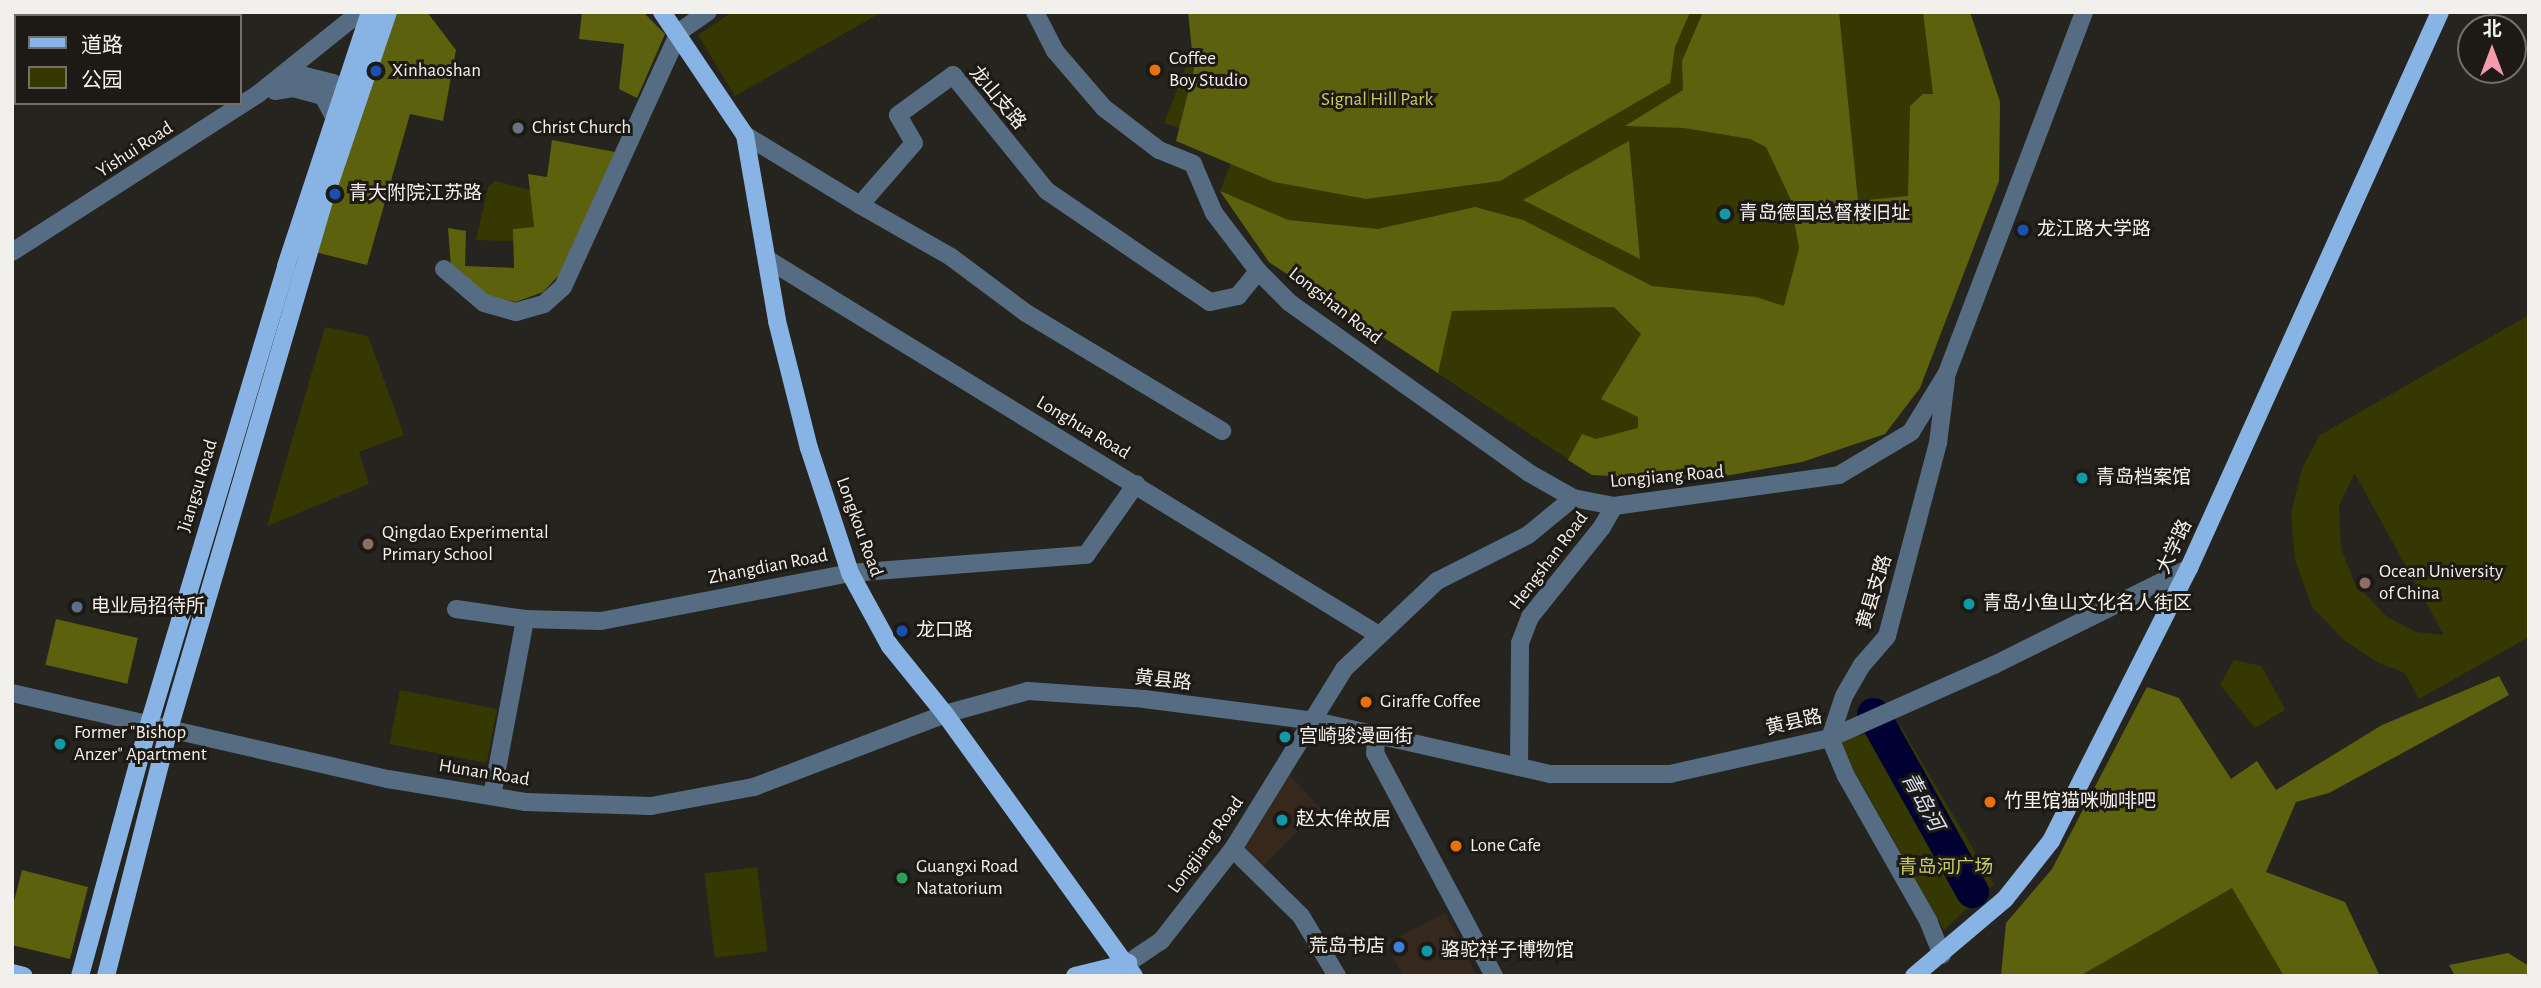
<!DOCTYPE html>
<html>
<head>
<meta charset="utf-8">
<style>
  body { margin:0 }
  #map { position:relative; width:2541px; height:988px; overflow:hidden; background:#26241e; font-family:"Alegreya Sans","Noto Sans SC",sans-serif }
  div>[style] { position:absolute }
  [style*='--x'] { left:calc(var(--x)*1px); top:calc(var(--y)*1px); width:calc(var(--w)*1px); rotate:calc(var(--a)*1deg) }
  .commercial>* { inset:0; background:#37281d }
  .green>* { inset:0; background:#353801; transform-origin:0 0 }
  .forest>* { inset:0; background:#5c610d; transform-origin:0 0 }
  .river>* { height:33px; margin:-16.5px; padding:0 16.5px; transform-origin:16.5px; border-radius:16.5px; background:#000032 }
  .minor>* { height:18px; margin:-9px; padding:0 9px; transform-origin:9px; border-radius:9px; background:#566c83 }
  .major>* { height:18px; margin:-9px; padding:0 9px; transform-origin:9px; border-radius:9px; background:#87b4e4 }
  .dots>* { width:19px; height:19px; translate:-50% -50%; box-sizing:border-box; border:4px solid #1d1a15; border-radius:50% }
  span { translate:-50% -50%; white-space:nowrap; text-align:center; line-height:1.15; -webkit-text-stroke:6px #1d1a15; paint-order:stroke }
  .poi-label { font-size:19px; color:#f2f0ec }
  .left { translate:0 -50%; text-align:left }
  .right { translate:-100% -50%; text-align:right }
  .street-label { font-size:19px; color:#f2f0ec }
  .park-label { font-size:19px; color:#c5ce65 }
  .water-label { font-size:21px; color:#d7e0f2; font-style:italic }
  .frame { position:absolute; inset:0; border:14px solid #f2f0ec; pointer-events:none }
  .legend { position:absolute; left:14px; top:14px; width:228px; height:91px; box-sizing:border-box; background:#1d1a15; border:2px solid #72706b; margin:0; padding:9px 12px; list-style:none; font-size:21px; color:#f2f0ec }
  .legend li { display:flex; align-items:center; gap:14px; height:35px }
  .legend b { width:35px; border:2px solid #72706b }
  .north { position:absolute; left:2457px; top:14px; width:70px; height:70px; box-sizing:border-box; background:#1d1a15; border:2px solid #72706b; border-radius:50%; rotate:0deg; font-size:19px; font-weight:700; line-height:28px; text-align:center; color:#f2f0ec }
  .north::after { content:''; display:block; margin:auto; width:24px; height:32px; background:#f39aac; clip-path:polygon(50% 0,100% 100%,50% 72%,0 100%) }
</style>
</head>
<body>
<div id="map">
  <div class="commercial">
    <div style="clip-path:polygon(1287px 772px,1321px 809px,1263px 866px,1243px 848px)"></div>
    <div style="clip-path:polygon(1445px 913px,1477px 976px,1403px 976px,1386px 943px)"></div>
  </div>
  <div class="green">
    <div style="clip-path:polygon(732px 12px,882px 12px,735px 96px,698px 35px)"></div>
    <div style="clip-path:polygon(1188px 12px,1970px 12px,2000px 102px,1999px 181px,1920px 388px,1885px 434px,1802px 462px,1703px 480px,1592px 475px,1269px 262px,1220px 191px,1237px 147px,1164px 123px,1201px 28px)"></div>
    <div style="clip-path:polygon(495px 181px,530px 190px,534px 228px,514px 229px,514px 241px,476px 240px,488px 187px)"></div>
    <div style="clip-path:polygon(evenodd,2529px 315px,2529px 637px,2419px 699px,2405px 673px,2379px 663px,2345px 641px,2312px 607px,2295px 560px,2291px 514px,2302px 468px,2320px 435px,2529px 315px,2354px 474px,2355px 474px,2444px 635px,2416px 632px,2387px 617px,2354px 582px,2341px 548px,2339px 506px,2354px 474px)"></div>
    <div style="clip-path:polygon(325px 327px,368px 336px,404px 435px,359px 452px,369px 484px,267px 526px)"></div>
    <div style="clip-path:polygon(2234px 660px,2262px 666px,2285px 710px,2255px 728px,2220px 685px)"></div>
    <div style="left:400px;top:690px;width:99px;height:55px;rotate:11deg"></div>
    <div style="clip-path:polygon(1901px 727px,1994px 884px,1944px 930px,1837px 740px)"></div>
    <div style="left:757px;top:867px;width:85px;height:53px;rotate:83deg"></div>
    <div style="clip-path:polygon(2232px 888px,2285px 975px,2080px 976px)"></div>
  </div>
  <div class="forest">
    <div style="clip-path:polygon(388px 12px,427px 12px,456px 50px,443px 121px,410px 114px,367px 265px,315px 252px)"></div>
    <div style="clip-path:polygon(582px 12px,643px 12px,665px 34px,637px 98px,619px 89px,624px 44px,579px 39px)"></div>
    <div style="clip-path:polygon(1188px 12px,1690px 12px,1675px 47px,1670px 83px,1500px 181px,1366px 199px,1274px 182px,1176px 141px,1194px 69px)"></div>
    <div style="clip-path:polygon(1703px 12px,1839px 12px,1858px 201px,1908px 196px,1910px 106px,1923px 94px,1933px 94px,1923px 12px,1970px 12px,2000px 102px,1999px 181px,1920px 388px,1885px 434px,1802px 462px,1703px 480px,1592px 475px,1568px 460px,1582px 434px,1596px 439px,1638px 428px,1638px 417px,1601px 399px,1641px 334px,1614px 307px,1452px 311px,1438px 373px,1269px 262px,1220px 191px,1288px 220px,1378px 229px,1475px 207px,1523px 220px,1652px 286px,1756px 297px,1784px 306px,1799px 248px,1790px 198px,1766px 147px,1750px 139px,1684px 128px,1625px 126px,1683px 90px,1682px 61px)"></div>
    <div style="clip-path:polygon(552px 140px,615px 152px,559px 275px,543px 292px,516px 302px,487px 296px,451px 267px,448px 228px,466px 231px,465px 266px,514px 268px,513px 229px,534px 227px,528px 174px,547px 177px)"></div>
    <div style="clip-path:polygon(1629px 141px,1640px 259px,1523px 200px)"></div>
    <div style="left:56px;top:619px;width:84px;height:47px;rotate:13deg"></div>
    <div style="clip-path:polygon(2499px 676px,2509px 695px,2329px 793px,2296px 802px,2266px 872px,2345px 902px,2380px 976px,2284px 976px,2232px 888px,2080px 976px,2001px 976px,2006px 923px,2052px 869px,2147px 687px,2179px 698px,2231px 779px,2257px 761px,2276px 790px,2382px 725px)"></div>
    <div style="clip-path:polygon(22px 870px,88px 887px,70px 959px,12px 945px,12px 909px)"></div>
    <div style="clip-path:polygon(2508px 953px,2529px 966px,2529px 976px,2455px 976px,2449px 965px)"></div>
  </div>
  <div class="river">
    <div style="--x:1873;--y:714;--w:203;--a:60.8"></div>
  </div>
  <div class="minor">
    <div style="--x:1035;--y:12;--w:44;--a:62.9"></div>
    <div style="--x:1055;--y:51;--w:75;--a:49.3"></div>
    <div style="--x:1104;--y:108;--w:69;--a:37.4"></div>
    <div style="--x:1159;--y:150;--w:37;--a:22"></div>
    <div style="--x:1193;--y:164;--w:53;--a:66.8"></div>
    <div style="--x:1214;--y:213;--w:73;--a:52.8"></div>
    <div style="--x:1258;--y:271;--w:45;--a:45"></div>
    <div style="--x:1290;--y:303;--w:293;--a:35.4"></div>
    <div style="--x:1529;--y:473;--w:51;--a:29.6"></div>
    <div style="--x:1573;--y:498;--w:42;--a:11"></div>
    <div style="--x:1614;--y:506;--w:227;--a:-7.8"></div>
    <div style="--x:1839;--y:475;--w:84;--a:-30.8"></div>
    <div style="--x:1911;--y:432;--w:69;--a:-58.6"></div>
    <div style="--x:1947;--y:373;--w:386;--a:-69.2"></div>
    <div style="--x:279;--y:83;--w:27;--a:-15"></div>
    <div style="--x:305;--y:76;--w:29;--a:14"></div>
    <div style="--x:333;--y:83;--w:28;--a:44"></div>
    <div style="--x:275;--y:91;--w:18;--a:-9"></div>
    <div style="--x:293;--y:88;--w:31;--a:15"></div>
    <div style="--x:323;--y:96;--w:26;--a:62"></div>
    <div style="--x:745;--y:135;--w:135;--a:31.3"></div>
    <div style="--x:860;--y:205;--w:82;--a:-48.9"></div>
    <div style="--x:914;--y:143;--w:32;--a:-120"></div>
    <div style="--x:898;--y:115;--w:68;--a:-36"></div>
    <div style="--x:953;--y:75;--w:149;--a:51"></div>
    <div style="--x:1047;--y:191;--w:197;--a:34.3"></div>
    <div style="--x:1210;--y:302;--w:29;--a:-12"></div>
    <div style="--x:1238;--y:296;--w:32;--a:-51"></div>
    <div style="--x:860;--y:205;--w:105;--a:29.7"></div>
    <div style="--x:951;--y:257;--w:94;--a:36.7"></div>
    <div style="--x:1026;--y:313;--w:229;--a:31"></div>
    <div style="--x:12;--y:252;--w:292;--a:-32.7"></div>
    <div style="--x:258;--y:94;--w:131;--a:-38.8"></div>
    <div style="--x:767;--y:259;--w:716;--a:31.58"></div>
    <div style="--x:444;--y:269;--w:52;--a:40.4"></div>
    <div style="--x:484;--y:303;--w:33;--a:16"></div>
    <div style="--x:516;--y:312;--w:29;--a:-16"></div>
    <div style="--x:544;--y:304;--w:25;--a:-42"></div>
    <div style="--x:563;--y:287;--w:280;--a:-65.5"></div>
    <div style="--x:679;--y:32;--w:35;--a:-35"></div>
    <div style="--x:456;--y:609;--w:70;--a:8.2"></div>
    <div style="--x:525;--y:619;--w:76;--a:1.5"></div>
    <div style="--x:601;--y:621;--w:254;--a:-10.9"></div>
    <div style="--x:850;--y:573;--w:237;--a:-4.4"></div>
    <div style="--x:1086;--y:555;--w:87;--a:-54.8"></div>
    <div style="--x:12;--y:693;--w:386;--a:12.9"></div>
    <div style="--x:388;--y:779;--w:139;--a:9.5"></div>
    <div style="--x:525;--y:802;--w:126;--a:1.8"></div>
    <div style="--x:651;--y:806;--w:105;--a:-10.5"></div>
    <div style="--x:754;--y:787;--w:204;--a:-20.9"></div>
    <div style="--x:945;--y:714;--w:86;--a:-15.5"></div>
    <div style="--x:1028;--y:691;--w:116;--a:3.9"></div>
    <div style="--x:1144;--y:699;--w:172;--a:7.3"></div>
    <div style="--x:1315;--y:721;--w:242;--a:12.7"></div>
    <div style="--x:1551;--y:774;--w:119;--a:0"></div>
    <div style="--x:1670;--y:774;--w:164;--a:-12.7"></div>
    <div style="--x:1830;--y:738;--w:180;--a:-24"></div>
    <div style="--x:1994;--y:665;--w:218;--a:-26.4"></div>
    <div style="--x:1377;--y:734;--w:19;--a:96"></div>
    <div style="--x:1375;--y:753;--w:253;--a:61.9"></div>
    <div style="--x:1519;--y:767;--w:124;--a:-89.5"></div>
    <div style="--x:1520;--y:643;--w:28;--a:-69"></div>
    <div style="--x:1530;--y:617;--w:115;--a:-51.3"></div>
    <div style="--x:1602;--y:527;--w:24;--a:-60"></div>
    <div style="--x:492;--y:796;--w:180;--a:-79.4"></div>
    <div style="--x:1233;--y:849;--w:95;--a:44.6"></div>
    <div style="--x:1301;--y:916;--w:70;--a:59"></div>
    <div style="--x:1942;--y:955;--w:35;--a:-112"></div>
    <div style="--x:1929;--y:922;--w:168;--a:-119.6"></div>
    <div style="--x:1846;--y:776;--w:41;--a:-112.8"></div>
    <div style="--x:1830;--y:738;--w:44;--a:-71.6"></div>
    <div style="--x:1844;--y:696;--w:36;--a:-60"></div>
    <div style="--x:1862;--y:665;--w:38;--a:-49"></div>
    <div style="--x:1887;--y:636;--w:200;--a:-75.2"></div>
    <div style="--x:1938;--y:443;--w:64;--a:-82.8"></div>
    <div style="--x:1128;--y:963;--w:40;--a:-34"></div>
    <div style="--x:1161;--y:941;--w:117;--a:-52"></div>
    <div style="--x:1233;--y:849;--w:211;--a:-58.3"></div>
    <div style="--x:1344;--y:669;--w:128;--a:-43.4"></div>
    <div style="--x:1437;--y:581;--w:102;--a:-26.8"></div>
    <div style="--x:1528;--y:535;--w:58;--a:-39.4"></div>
  </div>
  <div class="major">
    <div style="--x:662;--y:12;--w:148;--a:56"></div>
    <div style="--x:745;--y:135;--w:189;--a:80.2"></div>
    <div style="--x:777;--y:321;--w:131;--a:75.9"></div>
    <div style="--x:809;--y:448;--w:132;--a:71.8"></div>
    <div style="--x:850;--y:573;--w:83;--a:61.3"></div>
    <div style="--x:890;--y:646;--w:87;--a:51"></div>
    <div style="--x:945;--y:714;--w:323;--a:54.2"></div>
    <div style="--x:12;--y:973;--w:12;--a:14"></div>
    <div style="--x:80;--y:976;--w:261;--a:-74.7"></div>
    <div style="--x:149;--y:724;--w:478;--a:-73.3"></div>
    <div style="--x:286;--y:266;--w:268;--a:-71.7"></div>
    <div style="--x:106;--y:976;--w:255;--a:-75.7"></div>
    <div style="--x:169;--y:729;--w:558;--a:-73.65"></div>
    <div style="--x:326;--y:194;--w:192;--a:-71.2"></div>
    <div style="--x:1075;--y:976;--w:55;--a:-13.8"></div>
    <div style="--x:1914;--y:976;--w:119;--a:-40.2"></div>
    <div style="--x:2005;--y:899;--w:74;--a:-51.6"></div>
    <div style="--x:2051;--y:841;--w:306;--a:-63.2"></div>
    <div style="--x:2189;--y:568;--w:610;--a:-65.7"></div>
  </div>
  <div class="dots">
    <div style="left:1155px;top:70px;background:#e8710a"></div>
    <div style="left:376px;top:71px;background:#1a4fb4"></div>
    <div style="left:518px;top:128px;background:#6b7280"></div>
    <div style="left:335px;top:194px;background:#1a4fb4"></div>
    <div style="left:1725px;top:214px;background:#0f9aa8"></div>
    <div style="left:2023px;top:230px;background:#1a4fb4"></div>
    <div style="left:2082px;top:478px;background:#0f9aa8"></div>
    <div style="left:368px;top:544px;background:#8d6e63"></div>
    <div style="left:2365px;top:583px;background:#8d6e63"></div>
    <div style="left:1969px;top:604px;background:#0f9aa8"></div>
    <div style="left:77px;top:607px;background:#5c6f8a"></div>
    <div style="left:902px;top:631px;background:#1a4fb4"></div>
    <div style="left:1366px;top:702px;background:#e8710a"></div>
    <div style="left:1285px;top:737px;background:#0f9aa8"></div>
    <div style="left:60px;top:744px;background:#0f9aa8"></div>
    <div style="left:1990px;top:802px;background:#e8710a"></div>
    <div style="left:1282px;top:820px;background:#0f9aa8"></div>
    <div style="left:1456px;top:846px;background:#e8710a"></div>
    <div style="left:902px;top:878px;background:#2e9e5b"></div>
    <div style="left:1399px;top:947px;background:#3f7fe0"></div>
    <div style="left:1427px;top:951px;background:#0f9aa8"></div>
  </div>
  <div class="poi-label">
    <span class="left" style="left:1169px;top:70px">Coffee<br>Boy Studio</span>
    <span class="left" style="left:392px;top:71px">Xinhaoshan</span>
    <span class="left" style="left:532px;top:128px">Christ Church</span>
    <span class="left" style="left:349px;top:194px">青大附院江苏路</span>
    <span class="left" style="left:1739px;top:214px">青岛德国总督楼旧址</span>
    <span class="left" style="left:2037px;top:230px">龙江路大学路</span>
    <span class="left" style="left:2096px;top:478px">青岛档案馆</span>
    <span class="left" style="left:382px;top:544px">Qingdao Experimental<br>Primary School</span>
    <span class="left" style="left:2379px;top:583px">Ocean University<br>of China</span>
    <span class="left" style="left:1983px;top:604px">青岛小鱼山文化名人街区</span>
    <span class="left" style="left:91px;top:607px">电业局招待所</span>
    <span class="left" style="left:916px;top:631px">龙口路</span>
    <span class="left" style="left:1380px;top:702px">Giraffe Coffee</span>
    <span class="left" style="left:74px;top:744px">Former "Bishop<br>Anzer" Apartment</span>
    <span class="left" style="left:1299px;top:737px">宫崎骏漫画街</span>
    <span class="left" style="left:2004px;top:802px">竹里馆猫咪咖啡吧</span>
    <span class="left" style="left:1296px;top:820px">赵太侔故居</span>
    <span class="left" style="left:1470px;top:846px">Lone Cafe</span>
    <span class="left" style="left:916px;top:878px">Guangxi Road<br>Natatorium</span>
    <span class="right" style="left:1385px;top:947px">荒岛书店</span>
    <span class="left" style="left:1441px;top:951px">骆驼祥子博物馆</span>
  </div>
  <div class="street-label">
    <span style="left:997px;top:98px;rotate:50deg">龙山支路</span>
    <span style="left:135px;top:150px;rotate:-33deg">Yishui Road</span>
    <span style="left:1335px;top:306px;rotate:38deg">Longshan Road</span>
    <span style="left:1083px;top:428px;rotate:31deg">Longhua Road</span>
    <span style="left:1667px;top:477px;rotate:-5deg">Longjiang Road</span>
    <span style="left:198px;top:486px;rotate:-73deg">Jiangsu Road</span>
    <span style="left:859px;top:527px;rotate:70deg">Longkou Road</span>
    <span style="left:2175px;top:547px;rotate:-65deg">大学路</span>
    <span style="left:1549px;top:561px;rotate:-53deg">Hengshan Road</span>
    <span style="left:768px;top:567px;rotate:-11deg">Zhangdian Road</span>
    <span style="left:1875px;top:592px;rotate:-73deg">黄县支路</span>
    <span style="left:1163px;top:681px;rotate:6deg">黄县路</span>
    <span style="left:1794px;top:723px;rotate:-13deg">黄县路</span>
    <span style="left:484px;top:773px;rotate:9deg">Hunan Road</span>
    <span style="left:1206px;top:845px;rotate:-54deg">Longjiang Road</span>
  </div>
  <div class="park-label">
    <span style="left:1377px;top:100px">Signal Hill Park</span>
    <span style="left:1946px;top:868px">青岛河广场</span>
  </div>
  <div class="water-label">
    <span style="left:1922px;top:802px;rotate:61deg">青岛河</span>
  </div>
  <div class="frame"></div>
  <ul class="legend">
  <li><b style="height:9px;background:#87b4e4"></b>道路</li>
  <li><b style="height:19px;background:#353801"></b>公园</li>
  </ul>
  <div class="north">北</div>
</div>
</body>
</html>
